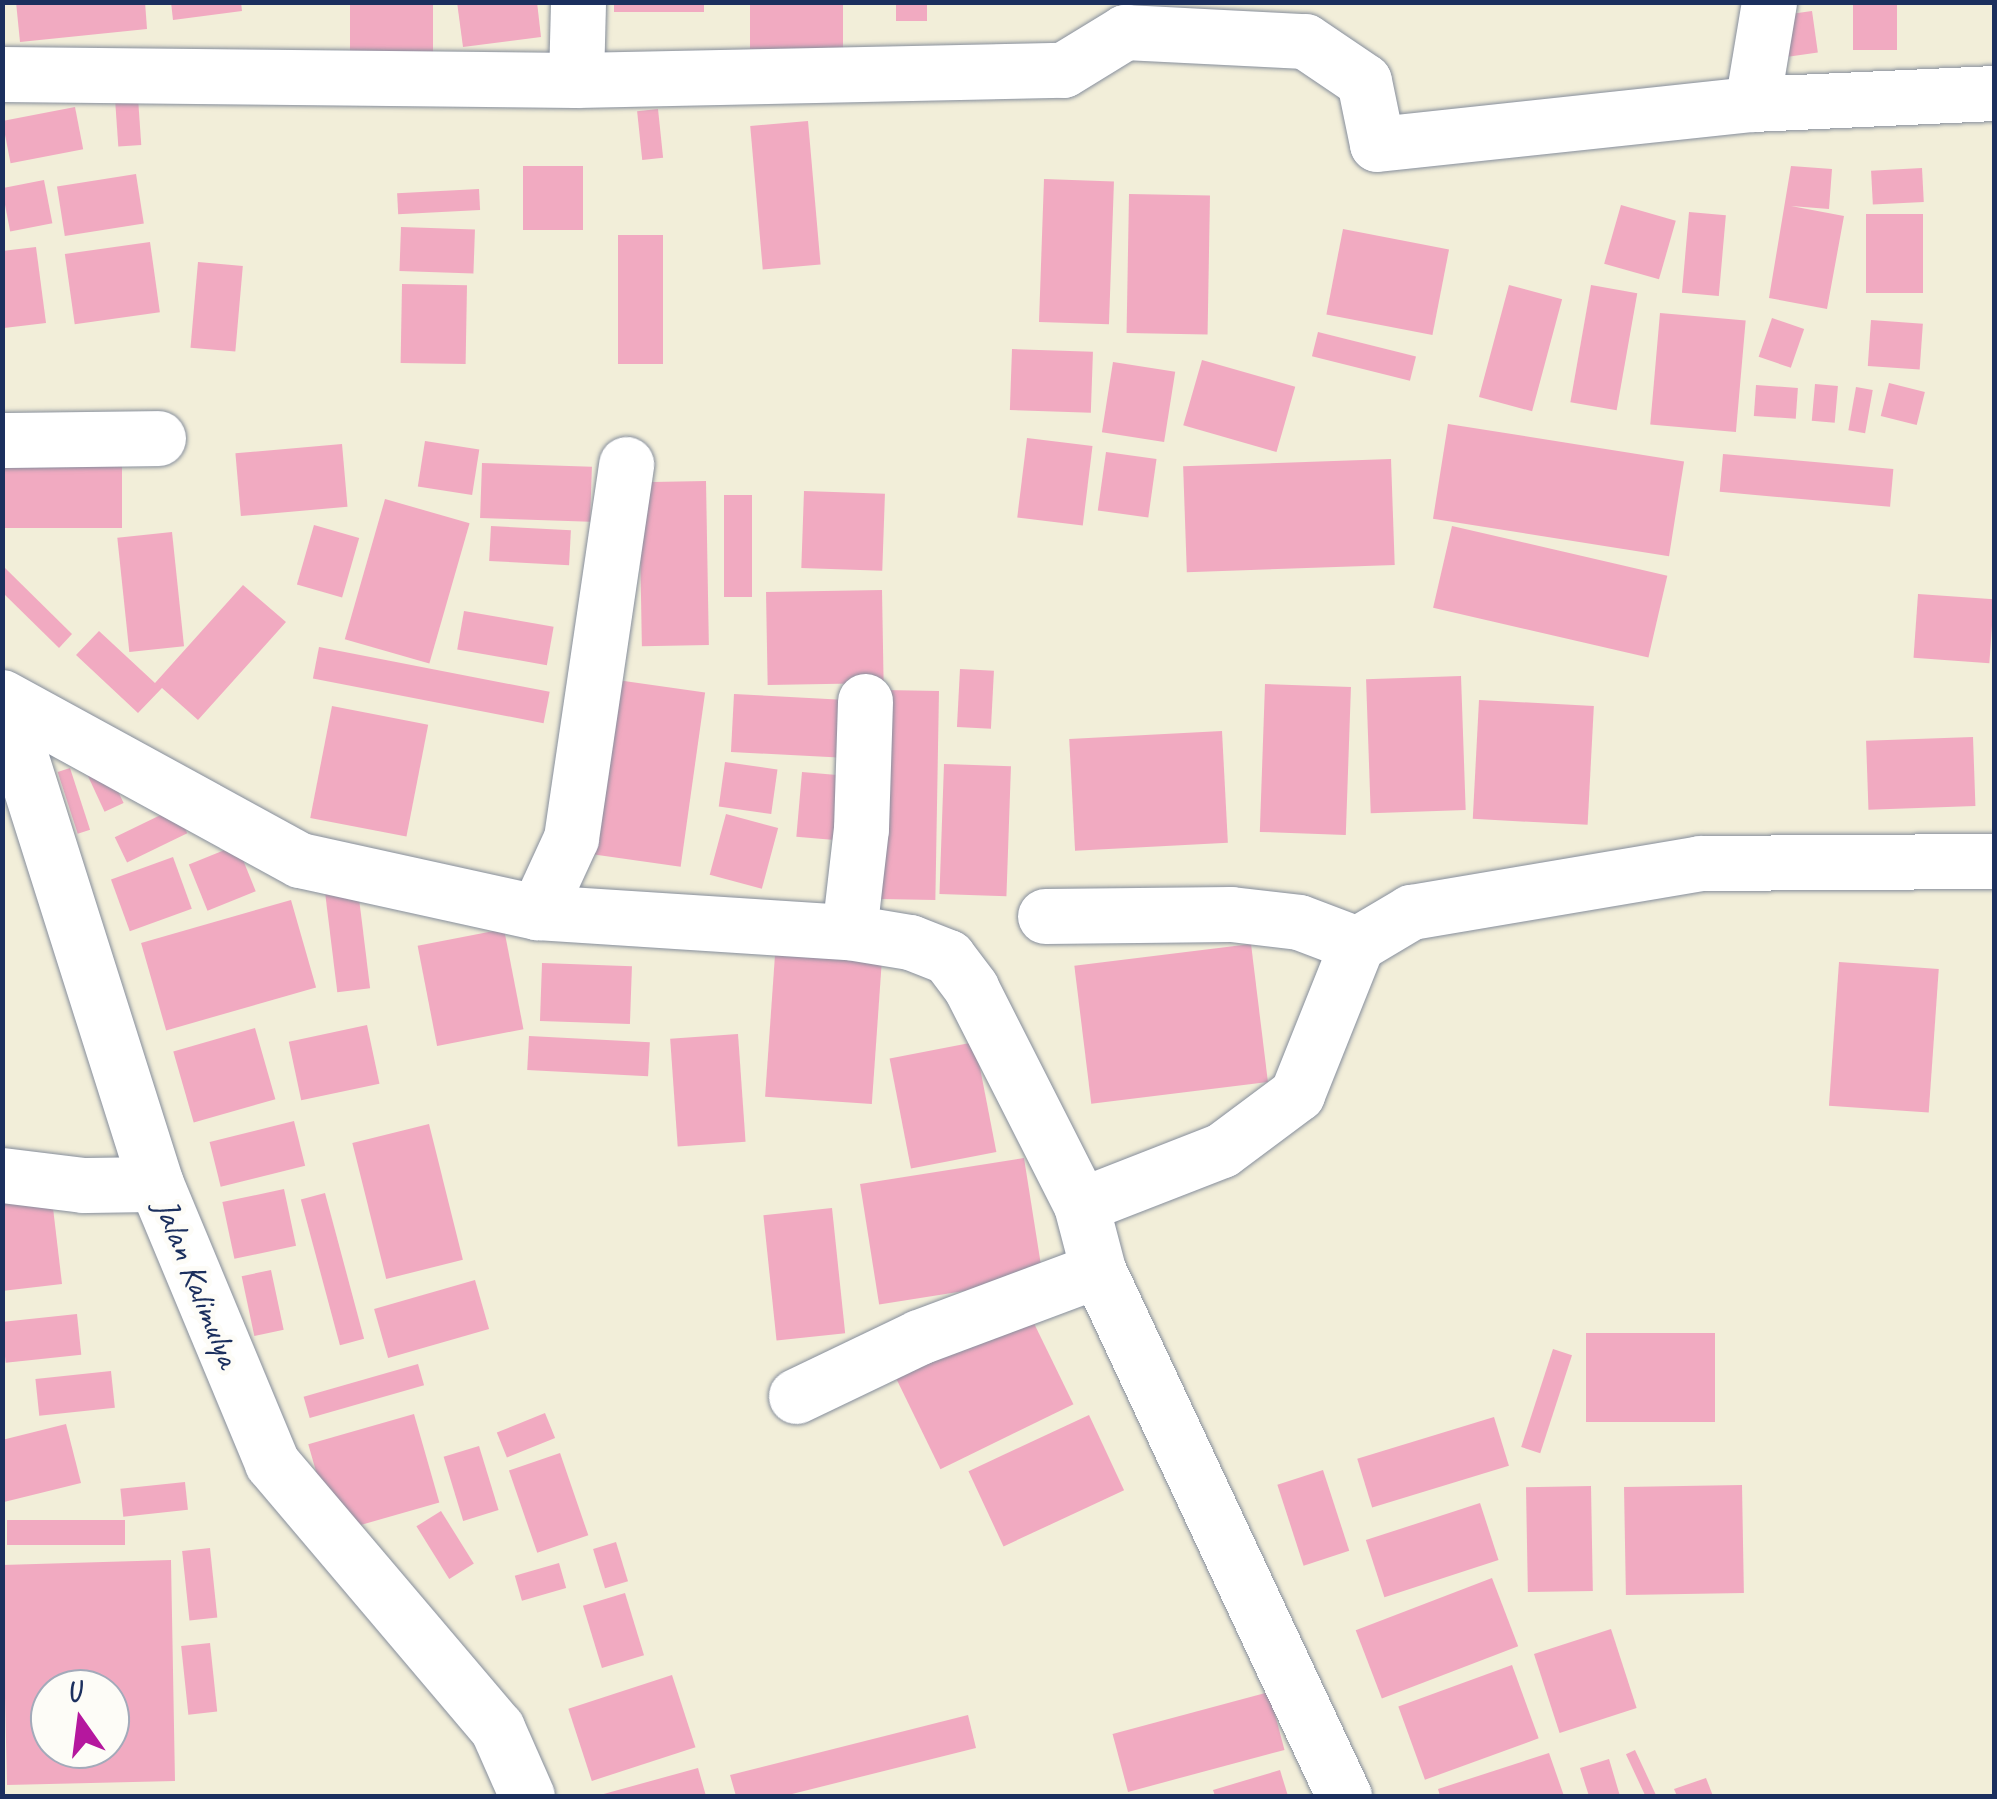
<!DOCTYPE html>
<html>
<head>
<meta charset="utf-8">
<style>
  body { margin:0 }
  #map { position:relative; width:1997px; height:1799px; overflow:hidden; background:#f2eed9; font-family:Caveat,sans-serif }
  div>[style] { position:absolute }
  [style*='--x'] { left:calc(var(--x)*1px); top:calc(var(--y)*1px); width:calc(var(--w)*1px); rotate:calc(var(--a)*1deg) }
  .building>* { inset:0; background:#f1aac1; transform-origin:0 0 }
  .roads { filter:drop-shadow(0 0 2px #868e9c) drop-shadow(0 0 2px #868e9c) }
  .minor>* { height:55px; margin:-27.5px; padding:0 27.5px; transform-origin:27.5px; border-radius:27.5px; background:#fff }
  span { translate:-50% -50%; white-space:nowrap; text-align:center; line-height:1.15; -webkit-text-stroke:10px #fdfcf7; paint-order:stroke }
  .street-label { font-size:35px; color:#1b2f5e }
  .frame { position:absolute; inset:0; border:5px solid #1b2f5e; pointer-events:none }
  .north { position:absolute; left:30px; top:1669px; width:100px; height:100px; box-sizing:border-box; background:#fdfcf7; border:2px solid #a3aaba; border-radius:50%; rotate:346deg; font-size:28px; font-weight:700; line-height:40px; text-align:center; color:#1b2f5e }
  .north::after { content:''; display:block; margin:auto; width:35px; height:45px; background:#b5179e; clip-path:polygon(50% 0,100% 100%,50% 72%,0 100%) }
</style>
</head>
<body>
<div id="map">
  <div class="building">
    <div style="clip-path:polygon(16px 2px,145px 2px,147px 29px,20px 42px)"></div>
    <div style="clip-path:polygon(171px 2px,241px 2px,242px 11px,173px 20px)"></div>
    <div style="left:350px;top:2px;width:83px;height:59px"></div>
    <div style="clip-path:polygon(457px 2px,537px 2px,541px 37px,463px 47px)"></div>
    <div style="left:614px;top:2px;width:90px;height:10px"></div>
    <div style="left:750px;top:2px;width:93px;height:47px"></div>
    <div style="left:896px;top:2px;width:31px;height:19px"></div>
    <div style="left:1853px;top:2px;width:44px;height:48px"></div>
    <div style="left:1812px;top:11px;width:42px;height:39px;rotate:82deg"></div>
    <div style="left:138px;top:98px;width:47px;height:23px;rotate:86deg"></div>
    <div style="left:75px;top:107px;width:43px;height:74px;rotate:79deg"></div>
    <div style="left:658px;top:109px;width:49px;height:21px;rotate:84deg"></div>
    <div style="left:808px;top:121px;width:144px;height:58px;rotate:85deg"></div>
    <div style="left:523px;top:166px;width:60px;height:64px"></div>
    <div style="clip-path:polygon(1791px 166px,1832px 169px,1829px 209px,1791px 206px,1844px 216px,1827px 309px,1769px 298px)"></div>
    <div style="left:1922px;top:168px;width:34px;height:51px;rotate:87deg"></div>
    <div style="left:136px;top:174px;width:50px;height:80px;rotate:81deg"></div>
    <div style="left:1044px;top:179px;width:70px;height:143px;rotate:2deg"></div>
    <div style="left:44px;top:180px;width:44px;height:43px;rotate:79deg"></div>
    <div style="left:479px;top:189px;width:21px;height:82px;rotate:87deg"></div>
    <div style="left:1129px;top:194px;width:81px;height:139px;rotate:1deg"></div>
    <div style="left:1621px;top:205px;width:57px;height:61px;rotate:16deg"></div>
    <div style="left:1689px;top:212px;width:37px;height:81px;rotate:5deg"></div>
    <div style="left:1866px;top:214px;width:57px;height:79px"></div>
    <div style="left:401px;top:227px;width:74px;height:44px;rotate:2deg"></div>
    <div style="left:1343px;top:229px;width:108px;height:87px;rotate:11deg"></div>
    <div style="left:618px;top:235px;width:45px;height:129px"></div>
    <div style="left:150px;top:242px;width:71px;height:86px;rotate:82deg"></div>
    <div style="clip-path:polygon(36px 247px,46px 323px,4px 328px,2px 251px)"></div>
    <div style="left:198px;top:262px;width:45px;height:86px;rotate:5deg"></div>
    <div style="left:402px;top:284px;width:65px;height:79px;rotate:1deg"></div>
    <div style="left:1509px;top:285px;width:55px;height:116px;rotate:15deg"></div>
    <div style="left:1591px;top:285px;width:47px;height:119px;rotate:10deg"></div>
    <div style="left:1660px;top:313px;width:86px;height:112px;rotate:5deg"></div>
    <div style="left:1772px;top:318px;width:34px;height:41px;rotate:19deg"></div>
    <div style="left:1871px;top:320px;width:52px;height:46px;rotate:4deg"></div>
    <div style="left:1318px;top:332px;width:101px;height:25px;rotate:14deg"></div>
    <div style="left:1012px;top:349px;width:81px;height:61px;rotate:2deg"></div>
    <div style="left:1202px;top:360px;width:97px;height:68px;rotate:16deg"></div>
    <div style="left:1113px;top:362px;width:63px;height:71px;rotate:9deg"></div>
    <div style="left:1889px;top:383px;width:37px;height:34px;rotate:14deg"></div>
    <div style="left:1815px;top:384px;width:23px;height:37px;rotate:5deg"></div>
    <div style="left:1756px;top:385px;width:42px;height:31px;rotate:4deg"></div>
    <div style="left:1856px;top:387px;width:17px;height:44px;rotate:10deg"></div>
    <div style="left:1448px;top:424px;width:239px;height:96px;rotate:9deg"></div>
    <div style="left:1027px;top:438px;width:66px;height:80px;rotate:7deg"></div>
    <div style="left:425px;top:441px;width:55px;height:46px;rotate:9deg"></div>
    <div style="left:342px;top:444px;width:63px;height:107px;rotate:85deg"></div>
    <div style="left:122px;top:452px;width:76px;height:120px;rotate:90deg"></div>
    <div style="left:1106px;top:452px;width:51px;height:59px;rotate:8deg"></div>
    <div style="left:1723px;top:454px;width:171px;height:38px;rotate:5deg"></div>
    <div style="left:1391px;top:459px;width:106px;height:208px;rotate:88deg"></div>
    <div style="left:482px;top:463px;width:110px;height:55px;rotate:2deg"></div>
    <div style="left:706px;top:481px;width:164px;height:67px;rotate:89deg"></div>
    <div style="left:804px;top:491px;width:81px;height:77px;rotate:2deg"></div>
    <div style="left:724px;top:495px;width:28px;height:102px"></div>
    <div style="left:385px;top:499px;width:88px;height:146px;rotate:16deg"></div>
    <div style="left:314px;top:525px;width:47px;height:62px;rotate:16deg"></div>
    <div style="left:491px;top:526px;width:80px;height:35px;rotate:3deg"></div>
    <div style="left:1452px;top:526px;width:221px;height:84px;rotate:13deg"></div>
    <div style="left:172px;top:532px;width:115px;height:55px;rotate:84deg"></div>
    <div style="clip-path:polygon(2px 565px,72px 634px,59px 648px,2px 592px)"></div>
    <div style="clip-path:polygon(243px 585px,286px 622px,198px 720px,162px 688px,138px 713px,76px 655px,99px 631px,155px 683px)"></div>
    <div style="left:882px;top:590px;width:93px;height:116px;rotate:89deg"></div>
    <div style="left:1918px;top:594px;width:76px;height:64px;rotate:4deg"></div>
    <div style="left:464px;top:611px;width:91px;height:39px;rotate:10deg"></div>
    <div style="left:319px;top:647px;width:235px;height:32px;rotate:11deg"></div>
    <div style="left:960px;top:669px;width:34px;height:58px;rotate:3deg"></div>
    <div style="left:1461px;top:676px;width:134px;height:95px;rotate:88deg"></div>
    <div style="left:617px;top:680px;width:89px;height:176px;rotate:8deg"></div>
    <div style="left:1265px;top:684px;width:86px;height:148px;rotate:2deg"></div>
    <div style="left:884px;top:690px;width:55px;height:209px;rotate:1deg"></div>
    <div style="left:734px;top:694px;width:122px;height:58px;rotate:3deg"></div>
    <div style="left:1479px;top:700px;width:115px;height:119px;rotate:3deg"></div>
    <div style="left:332px;top:706px;width:98px;height:114px;rotate:11deg"></div>
    <div style="left:1222px;top:731px;width:112px;height:153px;rotate:87deg"></div>
    <div style="left:1973px;top:737px;width:69px;height:107px;rotate:88deg"></div>
    <div style="left:725px;top:762px;width:53px;height:45px;rotate:8deg"></div>
    <div style="left:105px;top:763px;width:44px;height:21px;rotate:65deg"></div>
    <div style="left:944px;top:764px;width:67px;height:130px;rotate:2deg"></div>
    <div style="left:70px;top:768px;width:65px;height:13px;rotate:72deg"></div>
    <div style="left:802px;top:772px;width:44px;height:65px;rotate:5deg"></div>
    <div style="left:175px;top:808px;width:28px;height:67px;rotate:64deg"></div>
    <div style="left:726px;top:814px;width:54px;height:63px;rotate:15deg"></div>
    <div style="left:237px;top:845px;width:50px;height:52px;rotate:68deg"></div>
    <div style="left:173px;top:857px;width:55px;height:66px;rotate:70deg"></div>
    <div style="left:358px;top:890px;width:99px;height:33px;rotate:83deg"></div>
    <div style="left:291px;top:900px;width:91px;height:156px;rotate:74deg"></div>
    <div style="left:504px;top:929px;width:102px;height:88px;rotate:79deg"></div>
    <div style="left:1251px;top:944px;width:139px;height:178px;rotate:83deg"></div>
    <div style="left:775px;top:955px;width:107px;height:142px;rotate:4deg"></div>
    <div style="left:1839px;top:962px;width:100px;height:144px;rotate:4deg"></div>
    <div style="left:542px;top:963px;width:90px;height:58px;rotate:2deg"></div>
    <div style="left:367px;top:1025px;width:60px;height:80px;rotate:78deg"></div>
    <div style="left:255px;top:1028px;width:74px;height:85px;rotate:74deg"></div>
    <div style="left:738px;top:1034px;width:108px;height:68px;rotate:86deg"></div>
    <div style="left:529px;top:1036px;width:121px;height:34px;rotate:3deg"></div>
    <div style="left:975px;top:1042px;width:112px;height:87px;rotate:79deg"></div>
    <div style="left:294px;top:1121px;width:46px;height:87px;rotate:76deg"></div>
    <div style="left:429px;top:1124px;width:140px;height:79px;rotate:76deg"></div>
    <div style="left:1024px;top:1158px;width:122px;height:166px;rotate:81deg"></div>
    <div style="left:284px;top:1189px;width:58px;height:63px;rotate:78deg"></div>
    <div style="clip-path:polygon(51px 1191px,62px 1284px,2px 1291px,2px 1197px)"></div>
    <div style="left:325px;top:1193px;width:151px;height:25px;rotate:75deg"></div>
    <div style="left:832px;top:1208px;width:126px;height:69px;rotate:84deg"></div>
    <div style="left:271px;top:1270px;width:61px;height:30px;rotate:78deg"></div>
    <div style="left:475px;top:1280px;width:51px;height:105px;rotate:74deg"></div>
    <div style="left:1027px;top:1309px;width:106px;height:148px;rotate:64deg"></div>
    <div style="left:77px;top:1314px;width:41px;height:76px;rotate:84deg"></div>
    <div style="left:1715px;top:1333px;width:89px;height:129px;rotate:90deg"></div>
    <div style="left:1553px;top:1349px;width:20px;height:103px;rotate:18deg"></div>
    <div style="left:418px;top:1364px;width:22px;height:119px;rotate:74deg"></div>
    <div style="left:111px;top:1371px;width:37px;height:76px;rotate:84deg"></div>
    <div style="left:545px;top:1413px;width:27px;height:52px;rotate:68deg"></div>
    <div style="left:414px;top:1414px;width:92px;height:110px;rotate:74deg"></div>
    <div style="left:1089px;top:1415px;width:83px;height:133px;rotate:65deg"></div>
    <div style="left:1494px;top:1417px;width:51px;height:143px;rotate:73deg"></div>
    <div style="clip-path:polygon(66px 1424px,81px 1483px,4px 1502px,2px 1440px)"></div>
    <div style="left:479px;top:1446px;width:67px;height:37px;rotate:73deg"></div>
    <div style="left:560px;top:1453px;width:87px;height:54px;rotate:71deg"></div>
    <div style="left:1323px;top:1470px;width:85px;height:48px;rotate:72deg"></div>
    <div style="left:185px;top:1482px;width:28px;height:65px;rotate:84deg"></div>
    <div style="left:1742px;top:1485px;width:108px;height:118px;rotate:89deg"></div>
    <div style="left:1591px;top:1486px;width:105px;height:65px;rotate:89deg"></div>
    <div style="left:1480px;top:1503px;width:60px;height:120px;rotate:72deg"></div>
    <div style="left:441px;top:1511px;width:62px;height:29px;rotate:58deg"></div>
    <div style="left:125px;top:1520px;width:25px;height:118px;rotate:90deg"></div>
    <div style="left:616px;top:1542px;width:41px;height:24px;rotate:73deg"></div>
    <div style="left:210px;top:1548px;width:70px;height:28px;rotate:84deg"></div>
    <div style="clip-path:polygon(evenodd,171px 1560px,175px 1781px,7px 1785px,2px 1565px,171px 1560px,50px 1689px,110px 1689px,110px 1749px,50px 1749px,50px 1689px)"></div>
    <div style="left:559px;top:1563px;width:26px;height:46px;rotate:74deg"></div>
    <div style="left:1492px;top:1578px;width:73px;height:146px;rotate:69deg"></div>
    <div style="left:625px;top:1593px;width:65px;height:44px;rotate:73deg"></div>
    <div style="left:1611px;top:1629px;width:83px;height:81px;rotate:72deg"></div>
    <div style="left:210px;top:1643px;width:69px;height:29px;rotate:84deg"></div>
    <div style="left:1512px;top:1665px;width:78px;height:121px;rotate:70deg"></div>
    <div style="left:672px;top:1675px;width:76px;height:109px;rotate:72deg"></div>
    <div style="left:1269px;top:1692px;width:60px;height:162px;rotate:75deg"></div>
    <div style="clip-path:polygon(968px 1715px,976px 1748px,784px 1796px,736px 1796px,730px 1775px)"></div>
    <div style="left:1635px;top:1750px;width:51px;height:10px;rotate:65deg"></div>
    <div style="clip-path:polygon(1549px 1753px,1564px 1796px,1440px 1796px,1438px 1789px)"></div>
    <div style="clip-path:polygon(1609px 1759px,1620px 1796px,1589px 1796px,1580px 1768px)"></div>
    <div style="clip-path:polygon(698px 1768px,706px 1796px,600px 1796px,600px 1795px)"></div>
    <div style="clip-path:polygon(1280px 1770px,1288px 1796px,1215px 1796px,1213px 1790px)"></div>
    <div style="clip-path:polygon(1706px 1778px,1713px 1796px,1677px 1796px,1674px 1789px)"></div>
  </div>
  <div class="roads">
    <div class="minor">
      <div style="--x:2;--y:74;--w:574;--a:0.6"></div>
      <div style="--x:576;--y:80;--w:487;--a:-1.2"></div>
      <div style="--x:1063;--y:70;--w:73;--a:-31.5"></div>
      <div style="--x:1125;--y:32;--w:180;--a:2.9"></div>
      <div style="--x:1305;--y:41;--w:71;--a:34.1"></div>
      <div style="--x:1364;--y:81;--w:64;--a:78.3"></div>
      <div style="--x:1377;--y:144;--w:377;--a:-6.1"></div>
      <div style="--x:1752;--y:104;--w:242;--a:-2.6"></div>
      <div style="--x:576;--y:80;--w:78;--a:-88.5"></div>
      <div style="--x:1752;--y:104;--w:103;--a:-80.5"></div>
      <div style="--x:2;--y:440;--w:156;--a:-0.7"></div>
      <div style="--x:2;--y:697;--w:340;--a:28.7"></div>
      <div style="--x:300;--y:860;--w:243;--a:12.4"></div>
      <div style="--x:537;--y:912;--w:313;--a:3.7"></div>
      <div style="--x:849;--y:932;--w:62;--a:9.3"></div>
      <div style="--x:910;--y:942;--w:41;--a:21.5"></div>
      <div style="--x:948;--y:957;--w:39;--a:53"></div>
      <div style="--x:971;--y:988;--w:243;--a:63.1"></div>
      <div style="--x:1081;--y:1205;--w:67;--a:75.3"></div>
      <div style="--x:1098;--y:1270;--w:581;--a:64.94"></div>
      <div style="--x:2;--y:698;--w:510;--a:72.42"></div>
      <div style="--x:156;--y:1184;--w:302;--a:67.4"></div>
      <div style="--x:272;--y:1463;--w:348;--a:49.7"></div>
      <div style="--x:497;--y:1728;--w:74;--a:66.2"></div>
      <div style="--x:537;--y:912;--w:81;--a:-65.3"></div>
      <div style="--x:571;--y:838;--w:378;--a:-81.6"></div>
      <div style="--x:1045;--y:916;--w:186;--a:-0.6"></div>
      <div style="--x:1231;--y:914;--w:68;--a:6.7"></div>
      <div style="--x:1299;--y:922;--w:62;--a:20.8"></div>
      <div style="--x:849;--y:932;--w:104;--a:-83.4"></div>
      <div style="--x:861;--y:829;--w:128;--a:-88.2"></div>
      <div style="--x:2;--y:1175;--w:82;--a:7"></div>
      <div style="--x:83;--y:1185;--w:73;--a:-0.8"></div>
      <div style="--x:1081;--y:1205;--w:151;--a:-21.3"></div>
      <div style="--x:1222;--y:1150;--w:94;--a:-36.7"></div>
      <div style="--x:1297;--y:1094;--w:162;--a:-68.2"></div>
      <div style="--x:1357;--y:944;--w:63;--a:-30.7"></div>
      <div style="--x:1411;--y:912;--w:293;--a:-9.6"></div>
      <div style="--x:1700;--y:863;--w:294;--a:-0.4"></div>
      <div style="--x:796;--y:1396;--w:136;--a:-25.6"></div>
      <div style="--x:919;--y:1337;--w:191;--a:-20.5"></div>
    </div>
  </div>
  <div class="street-label">
    <span style="left:197px;top:1283px;rotate:68deg">Jalan Kalimulya</span>
  </div>
  <div class="frame"></div>
  <div class="north">U</div>
</div>
</body>
</html>
